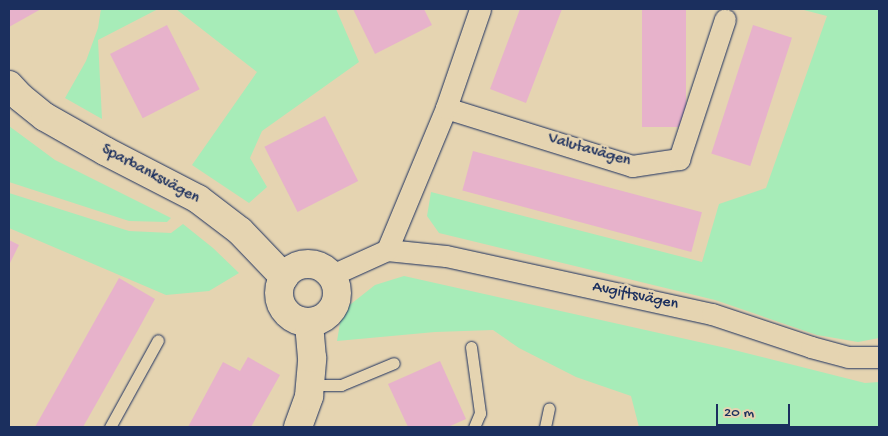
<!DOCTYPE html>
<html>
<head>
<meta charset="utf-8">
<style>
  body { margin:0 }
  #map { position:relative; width:888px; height:436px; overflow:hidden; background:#e5d4b1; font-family:"Gochi Hand",sans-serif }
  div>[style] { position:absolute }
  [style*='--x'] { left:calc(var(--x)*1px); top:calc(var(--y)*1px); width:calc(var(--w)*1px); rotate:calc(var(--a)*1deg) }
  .green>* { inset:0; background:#a7ecb8 }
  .building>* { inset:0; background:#e7b2cb; transform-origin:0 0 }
  .roads { filter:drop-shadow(0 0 1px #1b2f5e) drop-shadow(0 0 1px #1b2f5e) }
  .lane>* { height:11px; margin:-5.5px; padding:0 5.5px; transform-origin:5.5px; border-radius:5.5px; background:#e5d4b1 }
  .street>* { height:21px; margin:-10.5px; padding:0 10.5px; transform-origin:10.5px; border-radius:10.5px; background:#e5d4b1 }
  .secondary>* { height:28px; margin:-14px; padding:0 14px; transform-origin:14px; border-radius:14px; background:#e5d4b1 }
  .secondary>.ring { margin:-14px; padding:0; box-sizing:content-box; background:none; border:28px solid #e5d4b1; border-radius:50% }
  span { translate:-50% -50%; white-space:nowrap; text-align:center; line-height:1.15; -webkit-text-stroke:5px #e5d4b1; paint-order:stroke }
  .street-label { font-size:16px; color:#1b2f5e }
  .frame { position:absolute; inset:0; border:10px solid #1b2f5e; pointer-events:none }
  .scale { position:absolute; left:716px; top:404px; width:74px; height:22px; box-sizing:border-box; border:2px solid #1b2f5e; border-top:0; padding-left:6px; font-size:15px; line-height:18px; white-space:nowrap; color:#1b2f5e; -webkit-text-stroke:4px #e5d4b1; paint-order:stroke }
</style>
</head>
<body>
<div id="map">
  <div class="green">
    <div style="clip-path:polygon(101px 9px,158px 9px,98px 40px,102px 119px,65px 98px,86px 61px,98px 28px)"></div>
    <div style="clip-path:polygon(176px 9px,336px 9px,359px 62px,262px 131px,250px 158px,267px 187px,249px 203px,192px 165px,257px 72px)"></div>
    <div style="clip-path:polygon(800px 9px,879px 9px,879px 338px,858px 342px,817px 335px,715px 300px,439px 233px,427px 216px,431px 192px,702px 262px,719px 204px,766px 188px,827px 16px)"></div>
    <div style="clip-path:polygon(9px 126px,55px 160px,171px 218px,167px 222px,129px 221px,9px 182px)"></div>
    <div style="clip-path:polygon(9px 193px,129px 231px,171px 233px,183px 224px,213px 248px,239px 273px,209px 291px,166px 295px,9px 228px)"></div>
    <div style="clip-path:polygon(404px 276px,726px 348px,865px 383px,879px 382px,879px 427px,639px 427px,631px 396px,576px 377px,519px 348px,493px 330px,435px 332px,337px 341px,342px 311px,375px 285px)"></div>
  </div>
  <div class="building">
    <div style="clip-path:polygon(9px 9px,41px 9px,9px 27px)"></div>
    <div style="clip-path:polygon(353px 9px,424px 9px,432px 25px,375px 54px)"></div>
    <div style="clip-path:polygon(520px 9px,562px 9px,526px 103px,490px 89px)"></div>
    <div style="left:642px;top:9px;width:44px;height:118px"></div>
    <div style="left:167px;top:25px;width:72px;height:64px;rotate:63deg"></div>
    <div style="left:753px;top:25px;width:41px;height:135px;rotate:18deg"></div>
    <div style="left:325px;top:116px;width:73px;height:68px;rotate:63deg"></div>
    <div style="left:473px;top:151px;width:237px;height:41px;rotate:15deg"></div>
    <div style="clip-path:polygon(9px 240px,19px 245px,9px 265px)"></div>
    <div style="clip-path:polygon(119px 278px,155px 299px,138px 330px,83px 427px,35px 427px)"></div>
    <div style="clip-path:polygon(248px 357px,280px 375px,251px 427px,188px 427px,223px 362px,240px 371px)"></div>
    <div style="clip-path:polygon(440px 361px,466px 419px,448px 427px,408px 427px,388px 384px)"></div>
  </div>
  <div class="roads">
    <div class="lane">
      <div style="--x:471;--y:347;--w:67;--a:82.2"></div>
      <div style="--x:480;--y:413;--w:15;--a:113"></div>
      <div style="--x:310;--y:385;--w:31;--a:0"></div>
      <div style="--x:341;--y:385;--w:57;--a:-22.5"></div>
      <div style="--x:110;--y:427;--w:99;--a:-61.1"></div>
      <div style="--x:545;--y:427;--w:19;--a:-78"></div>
    </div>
    <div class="street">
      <div style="--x:446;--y:108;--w:195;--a:17.3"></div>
      <div style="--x:632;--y:166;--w:48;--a:-8.5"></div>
      <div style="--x:679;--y:159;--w:147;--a:-71.8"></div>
      <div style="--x:387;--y:250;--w:59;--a:5.8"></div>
      <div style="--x:446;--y:256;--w:272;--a:12.3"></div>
      <div style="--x:712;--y:314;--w:104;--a:18.4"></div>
      <div style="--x:811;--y:347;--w:38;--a:15"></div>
      <div style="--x:848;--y:357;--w:31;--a:0"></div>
      <div style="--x:332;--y:275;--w:60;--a:-24.4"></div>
      <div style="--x:387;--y:250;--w:154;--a:-67.4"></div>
      <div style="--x:446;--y:108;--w:105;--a:-71"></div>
    </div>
    <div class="secondary">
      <div style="--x:9;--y:85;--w:16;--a:47"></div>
      <div style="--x:20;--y:97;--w:32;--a:39"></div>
      <div style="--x:45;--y:117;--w:69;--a:29.5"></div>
      <div style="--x:105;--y:151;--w:105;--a:27.3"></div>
      <div style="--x:198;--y:199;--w:53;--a:37.3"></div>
      <div style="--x:240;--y:231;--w:64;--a:46.3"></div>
      <div class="ring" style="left:279px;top:264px;width:30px;height:30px"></div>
      <div style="--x:298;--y:427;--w:33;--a:-70"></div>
      <div style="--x:309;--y:396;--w:38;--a:-85"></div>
      <div style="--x:312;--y:358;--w:35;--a:-95"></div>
    </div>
  </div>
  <div class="street-label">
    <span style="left:589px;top:151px;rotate:16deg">Valutavägen</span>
    <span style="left:150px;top:175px;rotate:28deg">Sparbanksvägen</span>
    <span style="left:635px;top:297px;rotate:12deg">Avgiftsvägen</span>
  </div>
  <div class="frame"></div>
  <div class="scale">20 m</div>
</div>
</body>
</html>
